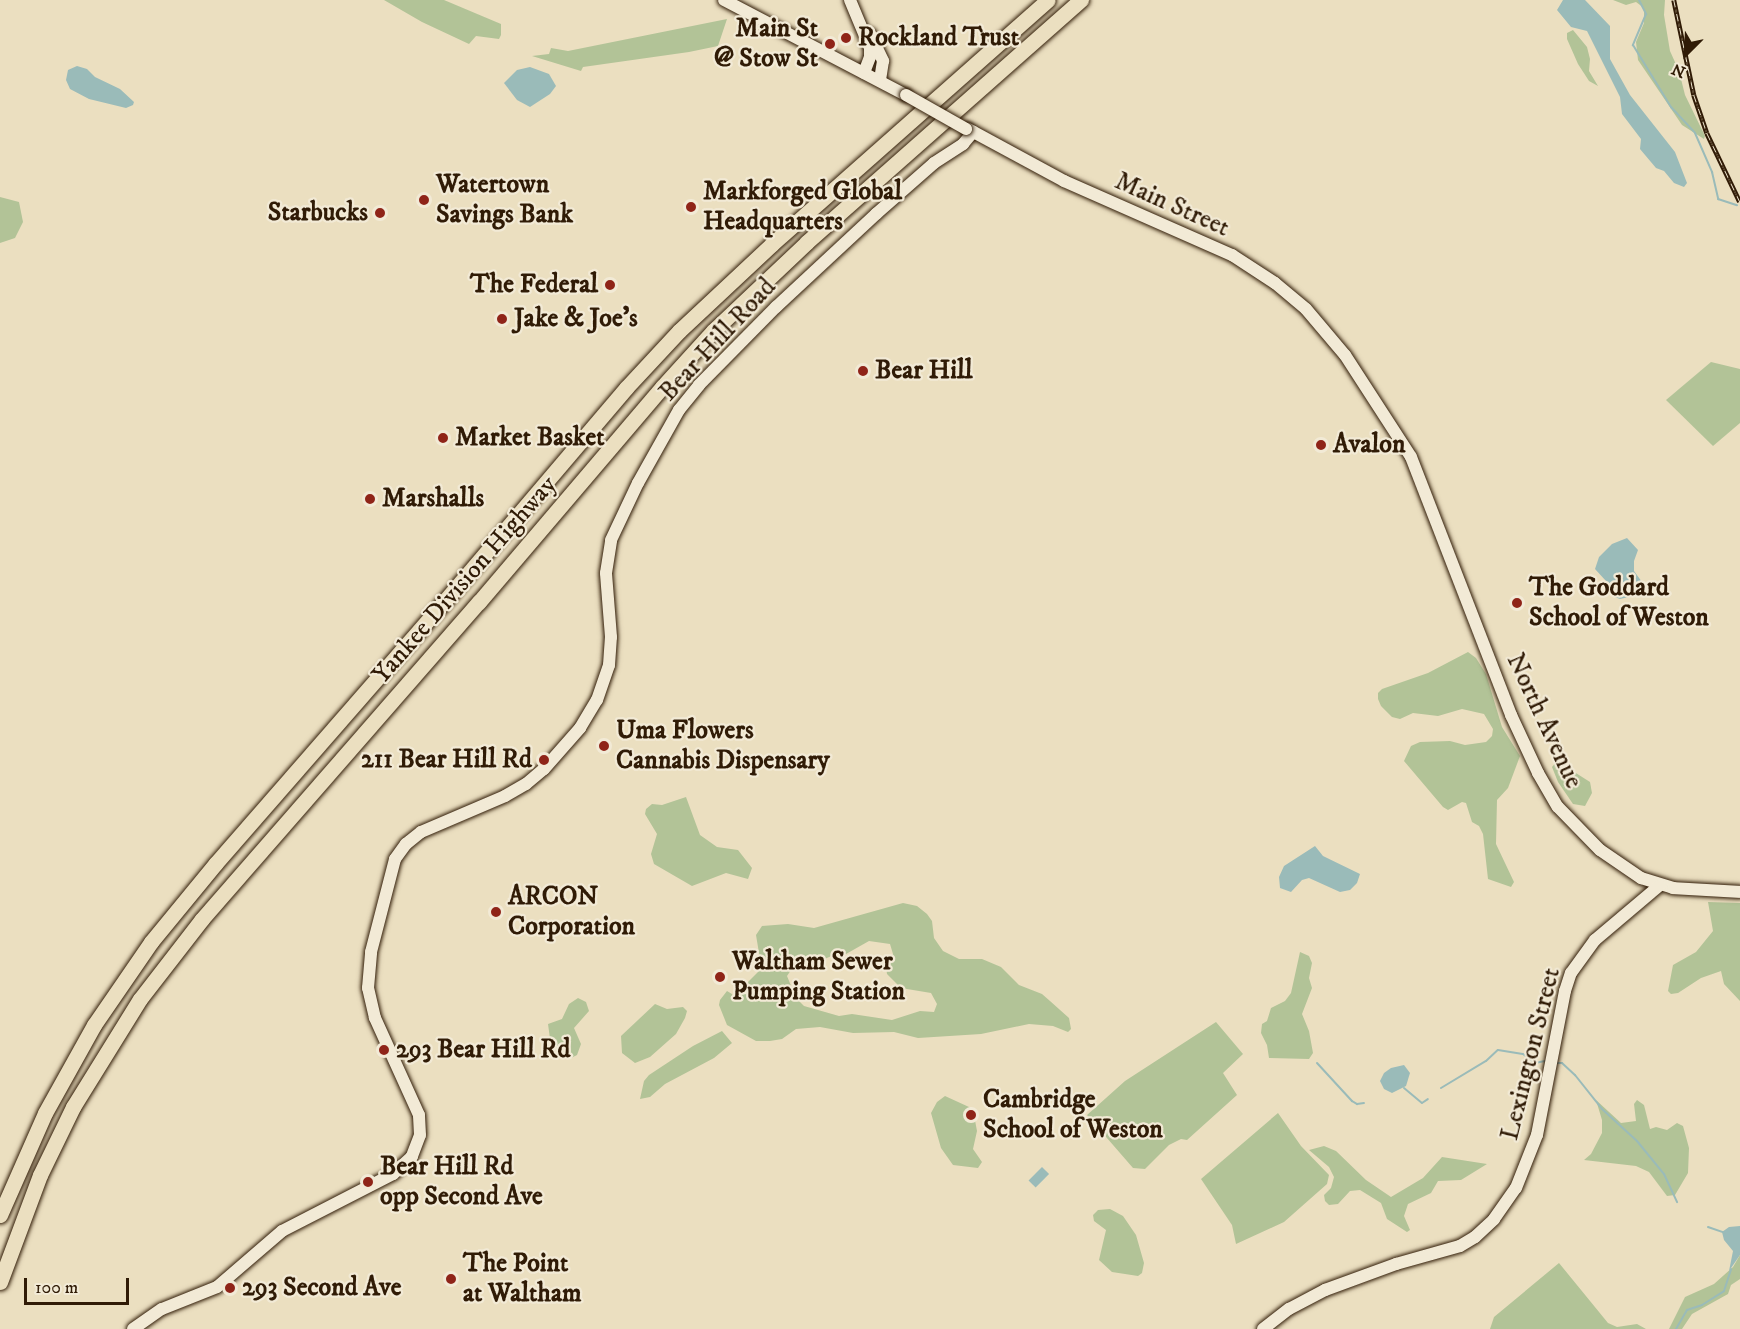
<!DOCTYPE html>
<html>
<head>
<meta charset="utf-8">
<style>
  body { margin:0 }
  #map { position:relative; width:1740px; height:1329px; overflow:hidden; background:#ebdfc0; font-family:"IM FELL DW Pica",serif }
  div>[style] { position:absolute }
  [style*='--x'] { left:calc(var(--x)*1px); top:calc(var(--y)*1px); width:calc(var(--w)*1px); rotate:calc(var(--a)*1deg) }
  .green>* { inset:0; background:#b2c397 }
  .water>* { inset:0; background:#9abbb9; transform-origin:0 0 }
  .stream>* { height:2px; margin:-1px; padding:0 1px; transform-origin:1px; border-radius:1px; background:#9abbb9 }
  .roads { filter:drop-shadow(0 0 2px #301b06) drop-shadow(0 0 2px #301b06) }
  .secondary>* { height:12px; margin:-6px; padding:0 6px; transform-origin:6px; border-radius:6px; background:#f2ead6 }
  .highway>* { height:15px; margin:-7.5px; padding:0 7.5px; transform-origin:7.5px; border-radius:7.5px; background:#ebdfc0 }
  .rail>* { height:4.5px; margin-top:-2.25px; transform-origin:0; background:repeating-linear-gradient(90deg,#f2ead6 0 7px,#301b06 0 14px); box-sizing:border-box; border-block:2px solid #301b06 }
  .bridges { filter:drop-shadow(0 0 2px #301b06) drop-shadow(0 0 2px #301b06) }
  .secondary-bridge>* { height:12px; margin:-6px; padding:0 6px; transform-origin:6px; border-radius:6px; background:#f2ead6 }
  .dots>* { width:16px; height:16px; translate:-50% -50%; box-sizing:border-box; border:3px solid #f2ead6; border-radius:50% }
  span { translate:-50% -50%; white-space:nowrap; text-align:center; line-height:1.15; -webkit-text-stroke:4.5px #f2ead6; paint-order:stroke }
  .poi-label { font-size:26px; color:#301b06; font-weight:700 }
  .right { translate:-100% -50%; text-align:right }
  .left { translate:0 -50%; text-align:left }
  .street-label { font-size:26px; color:#301b06 }
  .north { position:absolute; left:1656px; top:24px; width:60px; height:60px; -webkit-text-stroke:4px #f2ead6; paint-order:stroke; rotate:204deg; font-size:16px; font-weight:700; line-height:24px; text-align:center; color:#301b06 }
  .north::after { content:''; display:block; margin:auto; width:21px; height:27px; background:#301b06; clip-path:polygon(50% 0,100% 100%,50% 72%,0 100%) }
  .scale { position:absolute; left:24px; top:1278px; width:105px; height:27px; box-sizing:border-box; border:3px solid #301b06; border-top:0; padding-left:8px; font-size:18px; line-height:21px; white-space:nowrap; color:#301b06; -webkit-text-stroke:4px #f2ead6; paint-order:stroke }
</style>
</head>
<body>
<div id="map">
  <div class="green">
    <div style="clip-path:polygon(384px 0,444px 0,501px 24px,501px 35px,499px 39px,476px 36px,469px 44px,422px 22px)"></div>
    <div style="clip-path:polygon(1613px 0,1665px 0,1664px 15px,1670px 51px,1679px 71px,1685px 95px,1705px 136px,1704px 139px,1682px 125px,1638px 60px,1636px 42px,1644px 23px,1644px 8px,1636px 2px,1626px 5px)"></div>
    <div style="clip-path:polygon(727px 19px,718px 46px,689px 52px,583px 67px,581px 71px,532px 56px,549px 54px,551px 48px,568px 51px)"></div>
    <div style="clip-path:polygon(1573px 30px,1587px 47px,1590px 59px,1589px 71px,1598px 86px,1589px 81px,1578px 64px,1567px 39px,1567px 33px)"></div>
    <div style="clip-path:polygon(0 197px,19px 202px,23px 222px,15px 238px,0 243px)"></div>
    <div style="clip-path:polygon(1711px 362px,1740px 369px,1740px 423px,1713px 446px,1666px 400px)"></div>
    <div style="clip-path:polygon(1468px 652px,1476px 658px,1486px 674px,1502px 727px,1520px 756px,1508px 788px,1497px 800px,1496px 844px,1514px 882px,1511px 887px,1488px 879px,1483px 834px,1479px 826px,1472px 822px,1466px 803px,1462px 802px,1448px 810px,1443px 807px,1404px 761px,1411px 746px,1420px 742px,1450px 741px,1465px 745px,1486px 742px,1492px 736px,1493px 729px,1484px 714px,1462px 709px,1438px 716px,1413px 713px,1400px 719px,1392px 717px,1381px 706px,1378px 699px,1378px 693px,1382px 689px,1428px 673px)"></div>
    <div style="clip-path:polygon(1557px 761px,1590px 782px,1592px 793px,1585px 806px,1573px 804px,1558px 782px,1552px 767px)"></div>
    <div style="clip-path:polygon(686px 797px,700px 835px,717px 847px,738px 850px,752px 868px,748px 879px,726px 873px,692px 886px,654px 864px,651px 854px,657px 834px,645px 814px,646px 809px,652px 804px,662px 805px)"></div>
    <div style="clip-path:polygon(1708px 902px,1740px 903px,1740px 1001px,1724px 984px,1721px 971px,1701px 978px,1678px 993px,1671px 994px,1668px 991px,1673px 965px,1696px 952px,1713px 931px)"></div>
    <div style="clip-path:polygon(evenodd,903px 903px,917px 906px,927px 914px,932px 921px,934px 938px,943px 951px,959px 959px,982px 959px,1001px 967px,1019px 985px,1042px 994px,1050px 1001px,1069px 1018px,1071px 1029px,1068px 1032px,1053px 1026px,1029px 1024px,981px 1034px,918px 1038px,894px 1032px,853px 1033px,820px 1027px,796px 1029px,782px 1039px,770px 1041px,756px 1041px,727px 1025px,719px 1005px,720px 1000px,727px 991px,732px 994px,733px 999px,738px 1001px,742px 988px,758px 972px,761px 965px,756px 935px,762px 926px,788px 924px,814px 928px,903px 903px,869px 941px,890px 944px,893px 954px,886px 967px,887px 974px,901px 988px,931px 993px,937px 1004px,934px 1012px,920px 1011px,892px 1020px,852px 1014px,839px 1016px,804px 1006px,796px 998px,787px 976px,791px 970px,805px 967px,834px 955px,846px 954px,869px 941px)"></div>
    <div style="clip-path:polygon(1300px 952px,1309px 956px,1312px 963px,1309px 978px,1312px 988px,1302px 1014px,1309px 1031px,1313px 1053px,1309px 1059px,1269px 1058px,1267px 1045px,1261px 1033px,1262px 1024px,1267px 1021px,1271px 1008px,1285px 1001px,1291px 993px)"></div>
    <div style="clip-path:polygon(578px 998px,586px 1002px,589px 1011px,574px 1028px,581px 1044px,577px 1055px,571px 1058px,551px 1046px,548px 1024px,562px 1019px,569px 1004px)"></div>
    <div style="clip-path:polygon(655px 1004px,667px 1009px,683px 1007px,687px 1011px,685px 1018px,676px 1034px,650px 1057px,635px 1063px,622px 1053px,621px 1036px)"></div>
    <div style="clip-path:polygon(1216px 1022px,1243px 1054px,1223px 1073px,1237px 1095px,1187px 1140px,1181px 1139px,1169px 1145px,1145px 1169px,1133px 1168px,1087px 1115px,1125px 1081px)"></div>
    <div style="clip-path:polygon(722px 1031px,732px 1043px,714px 1058px,665px 1084px,650px 1097px,640px 1099px,644px 1081px,649px 1075px,693px 1046px)"></div>
    <div style="clip-path:polygon(945px 1096px,969px 1107px,974px 1115px,977px 1131px,973px 1149px,982px 1162px,978px 1168px,953px 1165px,941px 1148px,931px 1113px,937px 1102px)"></div>
    <div style="clip-path:polygon(1596px 1100px,1621px 1123px,1636px 1121px,1634px 1104px,1637px 1100px,1644px 1105px,1650px 1129px,1656px 1127px,1667px 1130px,1677px 1123px,1683px 1126px,1689px 1148px,1688px 1173px,1675px 1195px,1667px 1196px,1649px 1172px,1636px 1166px,1584px 1160px,1591px 1154px,1602px 1133px,1602px 1120px)"></div>
    <div style="clip-path:polygon(1278px 1113px,1301px 1146px,1329px 1175px,1327px 1184px,1284px 1222px,1236px 1244px,1232px 1225px,1201px 1179px)"></div>
    <div style="clip-path:polygon(1324px 1146px,1336px 1151px,1366px 1180px,1391px 1197px,1423px 1178px,1442px 1157px,1487px 1164px,1461px 1180px,1438px 1181px,1431px 1193px,1408px 1204px,1404px 1216px,1410px 1230px,1407px 1232px,1387px 1219px,1381px 1203px,1360px 1190px,1350px 1191px,1338px 1204px,1329px 1205px,1325px 1201px,1324px 1195px,1331px 1188px,1334px 1177px,1329px 1167px,1309px 1150px)"></div>
    <div style="clip-path:polygon(1110px 1209px,1123px 1216px,1136px 1235px,1144px 1263px,1142px 1273px,1138px 1276px,1112px 1272px,1099px 1260px,1106px 1230px,1094px 1221px,1093px 1215px,1098px 1210px)"></div>
    <div style="clip-path:polygon(1740px 1255px,1740px 1279px,1731px 1285px,1728px 1294px,1692px 1314px,1682px 1329px,1669px 1329px,1685px 1297px,1714px 1284px,1733px 1267px)"></div>
    <div style="clip-path:polygon(1559px 1263px,1608px 1323px,1617px 1327px,1637px 1324px,1646px 1329px,1490px 1329px,1494px 1317px)"></div>
  </div>
  <div class="water">
    <div style="clip-path:polygon(1563px 0,1585px 0,1610px 26px,1610px 59px,1630px 95px,1675px 152px,1687px 183px,1684px 187px,1674px 183px,1664px 171px,1656px 168px,1640px 149px,1641px 139px,1622px 114px,1620px 97px,1587px 31px,1571px 27px,1557px 10px)"></div>
    <div style="clip-path:polygon(77px 66px,87px 69px,95px 77px,120px 89px,134px 102px,133px 105px,126px 108px,89px 99px,70px 89px,66px 80px,68px 70px)"></div>
    <div style="clip-path:polygon(530px 67px,549px 74px,556px 86px,550px 94px,530px 107px,517px 100px,504px 83px,517px 70px)"></div>
    <div style="clip-path:polygon(1627px 538px,1638px 550px,1634px 561px,1634px 571px,1642px 582px,1642px 594px,1620px 599px,1612px 596px,1606px 581px,1595px 569px,1599px 557px,1612px 544px)"></div>
    <div style="clip-path:polygon(1315px 846px,1323px 856px,1360px 874px,1357px 883px,1350px 890px,1340px 892px,1309px 878px,1302px 880px,1291px 892px,1280px 888px,1279px 877px,1284px 866px)"></div>
    <div style="clip-path:polygon(1404px 1065px,1410px 1073px,1406px 1086px,1392px 1093px,1384px 1089px,1380px 1081px,1384px 1073px,1391px 1068px)"></div>
    <div style="left:1042px;top:1167px;width:10px;height:19px;rotate:45deg"></div>
    <div style="clip-path:polygon(1740px 1226px,1740px 1255px,1729px 1271px,1733px 1251px,1724px 1240px,1722px 1232px,1729px 1227px)"></div>
  </div>
  <div class="stream">
    <div style="--x:1639;--y:0;--w:16;--a:63"></div>
    <div style="--x:1646;--y:14;--w:34;--a:113"></div>
    <div style="--x:1633;--y:45;--w:73;--a:58.5"></div>
    <div style="--x:1671;--y:107;--w:35;--a:47"></div>
    <div style="--x:1695;--y:133;--w:43;--a:66.4"></div>
    <div style="--x:1712;--y:172;--w:28;--a:77"></div>
    <div style="--x:1718;--y:199;--w:20;--a:18"></div>
    <div style="--x:1317;--y:1063;--w:52;--a:47.4"></div>
    <div style="--x:1352;--y:1101;--w:6;--a:31"></div>
    <div style="--x:1357;--y:1104;--w:7;--a:-8"></div>
    <div style="--x:1556;--y:1063;--w:6;--a:0"></div>
    <div style="--x:1562;--y:1063;--w:18;--a:43"></div>
    <div style="--x:1575;--y:1075;--w:43;--a:51.5"></div>
    <div style="--x:1602;--y:1109;--w:47;--a:42.4"></div>
    <div style="--x:1637;--y:1141;--w:43;--a:50.7"></div>
    <div style="--x:1664;--y:1174;--w:31;--a:65"></div>
    <div style="--x:1404;--y:1088;--w:23;--a:40"></div>
    <div style="--x:1422;--y:1103;--w:7;--a:-34"></div>
    <div style="--x:1441;--y:1088;--w:52;--a:-31"></div>
    <div style="--x:1486;--y:1061;--w:16;--a:-43"></div>
    <div style="--x:1498;--y:1050;--w:25;--a:9"></div>
    <div style="--x:1523;--y:1054;--w:15;--a:37"></div>
    <div style="--x:1535;--y:1063;--w:10;--a:-11"></div>
    <div style="--x:1708;--y:1227;--w:18;--a:19"></div>
    <div style="--x:1676;--y:1329;--w:22;--a:-60"></div>
    <div style="--x:1687;--y:1310;--w:16;--a:-18"></div>
    <div style="--x:1702;--y:1305;--w:26;--a:-32"></div>
    <div style="--x:1724;--y:1291;--w:23;--a:-72"></div>
  </div>
  <div class="roads">
    <div class="secondary">
      <div style="--x:724;--y:0;--w:205;--a:27.6"></div>
      <div style="--x:850;--y:0;--w:52;--a:67.4"></div>
      <div style="--x:870;--y:48;--w:9;--a:90"></div>
      <div style="--x:870;--y:57;--w:17;--a:111"></div>
      <div style="--x:870;--y:34;--w:30;--a:64"></div>
      <div style="--x:883;--y:61;--w:20;--a:99"></div>
      <div style="--x:968;--y:129;--w:109;--a:28.4"></div>
      <div style="--x:1064;--y:181;--w:184;--a:23.8"></div>
      <div style="--x:1232;--y:255;--w:51;--a:33.1"></div>
      <div style="--x:1275;--y:283;--w:40;--a:40"></div>
      <div style="--x:1306;--y:309;--w:60;--a:49.7"></div>
      <div style="--x:1345;--y:355;--w:121;--a:57.1"></div>
      <div style="--x:1411;--y:457;--w:277;--a:68.8"></div>
      <div style="--x:1511;--y:715;--w:64;--a:65"></div>
      <div style="--x:1538;--y:773;--w:39;--a:60"></div>
      <div style="--x:1558;--y:807;--w:60;--a:45.7"></div>
      <div style="--x:1600;--y:850;--w:50;--a:34.3"></div>
      <div style="--x:1641;--y:878;--w:34;--a:17"></div>
      <div style="--x:1673;--y:888;--w:67;--a:3.4"></div>
      <div style="--x:133;--y:1329;--w:35;--a:-35"></div>
      <div style="--x:162;--y:1309;--w:59;--a:-21.8"></div>
      <div style="--x:217;--y:1287;--w:86;--a:-40.7"></div>
      <div style="--x:282;--y:1231;--w:125;--a:-27.2"></div>
      <div style="--x:393;--y:1174;--w:26;--a:-43"></div>
      <div style="--x:412;--y:1156;--w:22;--a:-69"></div>
      <div style="--x:420;--y:1135;--w:20;--a:-93"></div>
      <div style="--x:419;--y:1115;--w:107;--a:-114.4"></div>
      <div style="--x:375;--y:1018;--w:31;--a:-103"></div>
      <div style="--x:368;--y:988;--w:36;--a:-85"></div>
      <div style="--x:371;--y:952;--w:96;--a:-75.5"></div>
      <div style="--x:395;--y:859;--w:19;--a:-54"></div>
      <div style="--x:406;--y:844;--w:19;--a:-39"></div>
      <div style="--x:421;--y:832;--w:91;--a:-23.2"></div>
      <div style="--x:505;--y:796;--w:24;--a:-30"></div>
      <div style="--x:526;--y:784;--w:23;--a:-40"></div>
      <div style="--x:544;--y:769;--w:55;--a:-48.7"></div>
      <div style="--x:580;--y:728;--w:33;--a:-59"></div>
      <div style="--x:597;--y:700;--w:37;--a:-71"></div>
      <div style="--x:609;--y:665;--w:28;--a:-86"></div>
      <div style="--x:611;--y:637;--w:64;--a:-94.5"></div>
      <div style="--x:606;--y:573;--w:33;--a:-81"></div>
      <div style="--x:611;--y:540;--w:63;--a:-64.7"></div>
      <div style="--x:638;--y:483;--w:84;--a:-60.7"></div>
      <div style="--x:679;--y:410;--w:32;--a:-51"></div>
      <div style="--x:699;--y:385;--w:110;--a:-45.4"></div>
      <div style="--x:776;--y:307;--w:137;--a:-42.9"></div>
      <div style="--x:876;--y:214;--w:77;--a:-41.3"></div>
      <div style="--x:934;--y:163;--w:35;--a:-33"></div>
      <div style="--x:963;--y:144;--w:16;--a:-50"></div>
      <div style="--x:1263;--y:1329;--w:33;--a:-38"></div>
      <div style="--x:1289;--y:1309;--w:41;--a:-27.8"></div>
      <div style="--x:1325;--y:1290;--w:76;--a:-20.1"></div>
      <div style="--x:1396;--y:1264;--w:66;--a:-15.7"></div>
      <div style="--x:1460;--y:1246;--w:17;--a:-31"></div>
      <div style="--x:1475;--y:1237;--w:26;--a:-43"></div>
      <div style="--x:1494;--y:1219;--w:38;--a:-55"></div>
      <div style="--x:1516;--y:1188;--w:57;--a:-68.4"></div>
      <div style="--x:1537;--y:1135;--w:147;--a:-79"></div>
      <div style="--x:1565;--y:991;--w:19;--a:-72"></div>
      <div style="--x:1571;--y:973;--w:41;--a:-54"></div>
      <div style="--x:1595;--y:940;--w:85;--a:-40.2"></div>
    </div>
    <div class="highway">
      <div style="--x:0;--y:1215;--w:111;--a:-66.2"></div>
      <div style="--x:45;--y:1113;--w:101;--a:-60.9"></div>
      <div style="--x:94;--y:1025;--w:101;--a:-55.5"></div>
      <div style="--x:151;--y:942;--w:102;--a:-50.6"></div>
      <div style="--x:216;--y:863;--w:345;--a:-48.9"></div>
      <div style="--x:443;--y:603;--w:282;--a:-49.6"></div>
      <div style="--x:626;--y:388;--w:78;--a:-47.1"></div>
      <div style="--x:679;--y:331;--w:127;--a:-43.1"></div>
      <div style="--x:772;--y:244;--w:368;--a:-41.5"></div>
      <div style="--x:0;--y:1282;--w:114;--a:-69.5"></div>
      <div style="--x:40;--y:1175;--w:76;--a:-64.1"></div>
      <div style="--x:73;--y:1107;--w:127;--a:-58.2"></div>
      <div style="--x:140;--y:999;--w:101;--a:-52.2"></div>
      <div style="--x:202;--y:919;--w:421;--a:-48.9"></div>
      <div style="--x:479;--y:602;--w:282;--a:-49.6"></div>
      <div style="--x:662;--y:387;--w:76;--a:-47.7"></div>
      <div style="--x:713;--y:331;--w:129;--a:-43.4"></div>
      <div style="--x:807;--y:242;--w:366;--a:-41.5"></div>
    </div>
  </div>
  <div class="rail">
    <div style="--x:1674;--y:0;--w:97;--a:78.1"></div>
    <div style="--x:1694;--y:95;--w:40;--a:71.1"></div>
    <div style="--x:1707;--y:133;--w:76;--a:64.4"></div>
  </div>
  <div class="bridges">
    <div class="secondary-bridge">
      <div style="--x:906;--y:95;--w:69;--a:29.5"></div>
    </div>
  </div>
  <div class="dots">
    <div style="left:846px;top:38px;background:#8f2418"></div>
    <div style="left:830px;top:44px;background:#8f2418"></div>
    <div style="left:424px;top:200px;background:#8f2418"></div>
    <div style="left:691px;top:207px;background:#8f2418"></div>
    <div style="left:380px;top:213px;background:#8f2418"></div>
    <div style="left:610px;top:285px;background:#8f2418"></div>
    <div style="left:502px;top:319px;background:#8f2418"></div>
    <div style="left:863px;top:371px;background:#8f2418"></div>
    <div style="left:443px;top:438px;background:#8f2418"></div>
    <div style="left:1321px;top:445px;background:#8f2418"></div>
    <div style="left:370px;top:499px;background:#8f2418"></div>
    <div style="left:1517px;top:603px;background:#8f2418"></div>
    <div style="left:604px;top:746px;background:#8f2418"></div>
    <div style="left:544px;top:760px;background:#8f2418"></div>
    <div style="left:496px;top:912px;background:#8f2418"></div>
    <div style="left:720px;top:977px;background:#8f2418"></div>
    <div style="left:384px;top:1050px;background:#8f2418"></div>
    <div style="left:971px;top:1115px;background:#8f2418"></div>
    <div style="left:368px;top:1182px;background:#8f2418"></div>
    <div style="left:451px;top:1279px;background:#8f2418"></div>
    <div style="left:230px;top:1288px;background:#8f2418"></div>
  </div>
  <div class="poi-label">
    <span class="right" style="left:818px;top:44px">Main St<br>@ Stow St</span>
    <span class="left" style="left:858px;top:38px">Rockland Trust</span>
    <span class="left" style="left:436px;top:200px">Watertown<br>Savings Bank</span>
    <span class="left" style="left:703px;top:207px">Markforged Global<br>Headquarters</span>
    <span class="right" style="left:368px;top:213px">Starbucks</span>
    <span class="right" style="left:598px;top:285px">The Federal</span>
    <span class="left" style="left:514px;top:319px">Jake &amp; Joe's</span>
    <span class="left" style="left:875px;top:371px">Bear Hill</span>
    <span class="left" style="left:455px;top:438px">Market Basket</span>
    <span class="left" style="left:1333px;top:445px">Avalon</span>
    <span class="left" style="left:382px;top:499px">Marshalls</span>
    <span class="left" style="left:1529px;top:603px">The Goddard<br>School of Weston</span>
    <span class="left" style="left:616px;top:746px">Uma Flowers<br>Cannabis Dispensary</span>
    <span class="right" style="left:532px;top:760px">211 Bear Hill Rd</span>
    <span class="left" style="left:508px;top:912px">ARCON<br>Corporation</span>
    <span class="left" style="left:732px;top:977px">Waltham Sewer<br>Pumping Station</span>
    <span class="left" style="left:396px;top:1050px">293 Bear Hill Rd</span>
    <span class="left" style="left:983px;top:1115px">Cambridge<br>School of Weston</span>
    <span class="left" style="left:380px;top:1182px">Bear Hill Rd<br>opp Second Ave</span>
    <span class="left" style="left:463px;top:1279px">The Point<br>at Waltham</span>
    <span class="left" style="left:242px;top:1288px">293 Second Ave</span>
  </div>
  <div class="street-label">
    <span style="left:1172px;top:205px;rotate:24deg">Main Street</span>
    <span style="left:718px;top:340px;rotate:-47deg">Bear Hill Road</span>
    <span style="left:465px;top:580px;rotate:-49deg">Yankee Division Highway</span>
    <span style="left:1544px;top:721px;rotate:65deg">North Avenue</span>
    <span style="left:1531px;top:1054px;rotate:-76deg">Lexington Street</span>
  </div>
  <div class="north">N</div>
  <div class="scale">100 m</div>
</div>
</body>
</html>
